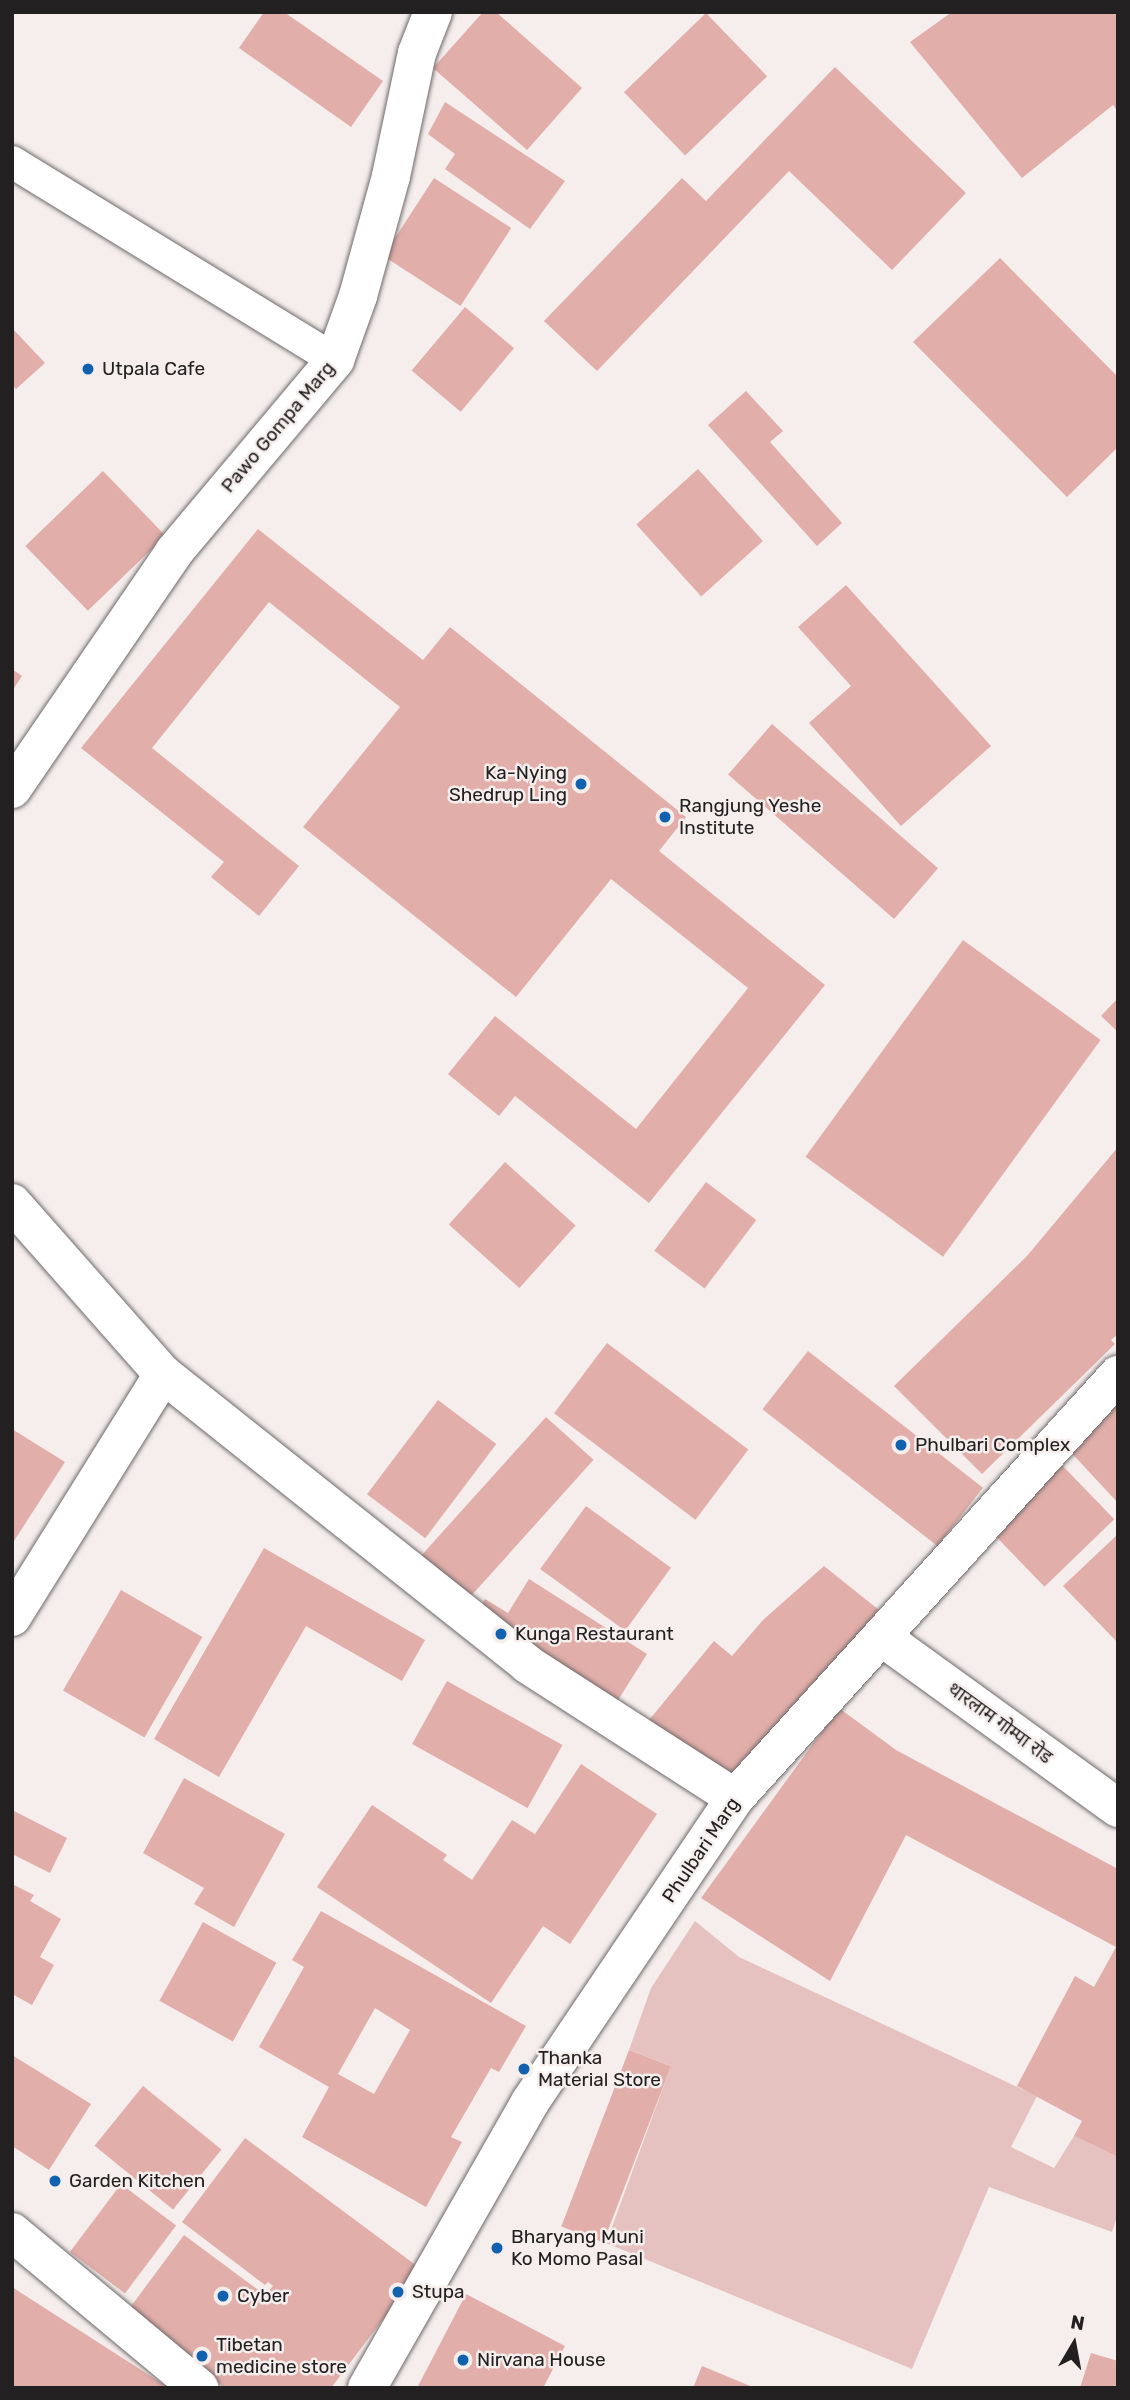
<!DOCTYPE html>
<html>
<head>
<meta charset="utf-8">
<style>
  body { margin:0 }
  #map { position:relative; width:1130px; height:2400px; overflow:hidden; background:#f5eeed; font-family:Rubik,"Noto Sans Devanagari",sans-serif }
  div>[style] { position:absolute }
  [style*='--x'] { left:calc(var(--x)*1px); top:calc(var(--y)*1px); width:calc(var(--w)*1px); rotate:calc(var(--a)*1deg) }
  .green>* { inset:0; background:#e5c2bf }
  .building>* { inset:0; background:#e1aea9; transform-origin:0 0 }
  .roads { filter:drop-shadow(0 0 2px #6f6969) drop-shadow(0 0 2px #6f6969) }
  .lane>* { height:32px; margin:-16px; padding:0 16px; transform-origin:16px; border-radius:16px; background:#fff }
  .street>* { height:38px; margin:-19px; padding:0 19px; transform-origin:19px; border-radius:19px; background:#fff }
  .dots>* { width:19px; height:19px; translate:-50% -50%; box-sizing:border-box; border:4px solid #f5eeed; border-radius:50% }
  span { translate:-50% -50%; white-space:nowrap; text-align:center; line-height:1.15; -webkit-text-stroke:5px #f5eeed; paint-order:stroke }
  .poi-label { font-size:19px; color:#222020 }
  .left { translate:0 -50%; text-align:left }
  .right { translate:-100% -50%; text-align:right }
  .street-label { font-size:19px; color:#222020 }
  .frame { position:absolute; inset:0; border:14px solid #222020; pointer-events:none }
  .north { position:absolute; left:1039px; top:2309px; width:70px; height:70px; -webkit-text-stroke:5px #f5eeed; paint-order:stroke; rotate:10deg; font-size:19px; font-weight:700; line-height:28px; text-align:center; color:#222020 }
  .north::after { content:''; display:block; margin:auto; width:24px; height:32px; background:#222020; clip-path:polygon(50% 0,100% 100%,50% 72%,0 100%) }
</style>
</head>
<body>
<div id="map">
  <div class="green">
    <div style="clip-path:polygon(695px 1921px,739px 1957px,1037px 2096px,1011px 2147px,1054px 2168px,1074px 2136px,1118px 2157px,1118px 2214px,1112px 2232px,989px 2187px,912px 2369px,606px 2243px,671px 2066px,629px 2050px,651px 1988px)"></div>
  </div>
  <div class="building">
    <div style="clip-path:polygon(264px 12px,284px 12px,383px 81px,351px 127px,239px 48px)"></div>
    <div style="clip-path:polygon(483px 12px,496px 12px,582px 88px,527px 150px,433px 68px)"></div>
    <div style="clip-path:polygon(952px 12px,1118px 12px,1118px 112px,1113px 105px,1022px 178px,910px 42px)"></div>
    <div style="left:706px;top:13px;width:88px;height:114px;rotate:46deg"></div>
    <div style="clip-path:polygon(835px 67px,966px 193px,892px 270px,789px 171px,597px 371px,544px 321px,682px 178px,706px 201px)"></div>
    <div style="clip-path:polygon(445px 102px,565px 181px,530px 229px,445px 169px,455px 154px,428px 134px)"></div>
    <div style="left:434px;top:178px;width:92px;height:93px;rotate:33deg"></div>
    <div style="clip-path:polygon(1000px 258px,1118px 377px,1118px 447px,1067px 497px,913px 342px)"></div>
    <div style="left:465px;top:307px;width:64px;height:83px;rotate:40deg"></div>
    <div style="clip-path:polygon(12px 328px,45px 363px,16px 389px,12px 385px)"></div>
    <div style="clip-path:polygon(746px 391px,783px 431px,770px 442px,842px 523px,817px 546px,708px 425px)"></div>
    <div style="left:698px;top:469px;width:97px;height:83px;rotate:48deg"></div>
    <div style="left:103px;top:471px;width:90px;height:108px;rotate:46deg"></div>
    <div style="clip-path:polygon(258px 529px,423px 660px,450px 627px,686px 817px,659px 851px,825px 985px,649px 1203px,515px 1096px,499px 1116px,448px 1074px,495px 1016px,636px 1129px,748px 988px,611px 879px,516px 997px,303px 827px,400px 707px,269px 602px,152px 748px,299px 866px,259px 916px,211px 877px,224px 862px,81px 748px)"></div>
    <div style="clip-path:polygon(846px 585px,991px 746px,901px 826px,809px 723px,851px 686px,798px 627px)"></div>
    <div style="clip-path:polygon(12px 669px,22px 676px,12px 691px)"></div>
    <div style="left:772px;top:724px;width:220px;height:67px;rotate:41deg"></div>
    <div style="left:963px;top:940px;width:170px;height:268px;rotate:36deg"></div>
    <div style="clip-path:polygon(1118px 998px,1118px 1032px,1101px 1016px)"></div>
    <div style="clip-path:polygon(1118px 1147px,1118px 1334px,1111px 1340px,1115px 1344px,982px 1474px,894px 1386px,1027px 1256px)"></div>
    <div style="left:505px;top:1162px;width:95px;height:84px;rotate:42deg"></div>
    <div style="left:706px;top:1182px;width:63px;height:86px;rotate:37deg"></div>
    <div style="left:607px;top:1343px;width:177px;height:88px;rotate:37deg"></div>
    <div style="left:808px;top:1351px;width:222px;height:74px;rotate:38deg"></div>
    <div style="clip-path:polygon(1118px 1399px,1118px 1503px,1066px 1447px)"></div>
    <div style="left:438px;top:1400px;width:73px;height:118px;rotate:37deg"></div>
    <div style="left:546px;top:1417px;width:64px;height:189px;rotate:42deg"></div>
    <div style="clip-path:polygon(12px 1429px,65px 1462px,12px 1544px)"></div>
    <div style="left:1058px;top:1461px;width:81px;height:97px;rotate:46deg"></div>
    <div style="left:586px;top:1506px;width:105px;height:78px;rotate:36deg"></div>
    <div style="clip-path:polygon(1118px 1534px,1118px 1643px,1063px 1586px)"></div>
    <div style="clip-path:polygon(264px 1548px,425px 1640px,402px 1681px,306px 1626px,219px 1777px,154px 1739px)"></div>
    <div style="clip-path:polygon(824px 1566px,889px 1618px,733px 1789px,645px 1725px,714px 1641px,732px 1656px,763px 1620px)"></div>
    <div style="clip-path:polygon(529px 1579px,647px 1654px,615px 1705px,474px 1617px,485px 1599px,508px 1613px)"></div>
    <div style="left:121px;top:1590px;width:94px;height:116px;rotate:30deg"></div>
    <div style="left:447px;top:1681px;width:132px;height:72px;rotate:29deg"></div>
    <div style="clip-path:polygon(839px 1708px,896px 1750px,1118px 1869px,1118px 2157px,1074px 2136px,1082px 2121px,1017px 2086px,1075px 1976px,1094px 1987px,1116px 1947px,906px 1835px,830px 1981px,701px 1898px)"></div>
    <div style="clip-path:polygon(581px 1764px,657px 1814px,570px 1944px,543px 1926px,491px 2003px,317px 1887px,372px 1805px,447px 1855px,443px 1860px,472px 1880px,512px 1820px,535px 1834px)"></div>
    <div style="clip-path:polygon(184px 1778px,285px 1834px,234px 1927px,194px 1904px,204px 1888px,143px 1853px)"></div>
    <div style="clip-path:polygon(12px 1810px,67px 1838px,50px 1873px,12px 1854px)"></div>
    <div style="clip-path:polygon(12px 1884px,34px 1895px,30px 1901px,61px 1919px,40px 1957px,54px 1965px,32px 2005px,12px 1994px)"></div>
    <div style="clip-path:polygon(evenodd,321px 1911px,526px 2026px,499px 2072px,491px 2068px,451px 2137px,462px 2142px,426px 2207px,302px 2137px,329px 2087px,259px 2047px,304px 1967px,292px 1960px,321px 1911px,375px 2008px,410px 2030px,374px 2094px,338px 2074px,375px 2008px)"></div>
    <div style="left:203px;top:1922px;width:84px;height:90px;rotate:29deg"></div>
    <div style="left:629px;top:2050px;width:45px;height:189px;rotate:21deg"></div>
    <div style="clip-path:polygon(12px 2055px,91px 2104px,49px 2170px,12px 2146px)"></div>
    <div style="left:143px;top:2086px;width:101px;height:77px;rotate:39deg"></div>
    <div style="clip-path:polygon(245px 2138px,421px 2269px,331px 2388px,225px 2388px,126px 2313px,184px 2235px,265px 2295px,273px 2286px,268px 2282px,265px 2285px,182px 2222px)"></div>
    <div style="left:121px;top:2184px;width:69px;height:85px;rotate:37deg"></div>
    <div style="clip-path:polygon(12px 2287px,124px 2359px,169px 2388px,12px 2388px)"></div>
    <div style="clip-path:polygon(466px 2294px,565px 2346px,543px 2388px,417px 2388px)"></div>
    <div style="clip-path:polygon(1091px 2353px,1118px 2361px,1118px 2388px,1080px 2388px)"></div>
    <div style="clip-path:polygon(702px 2366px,755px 2388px,693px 2388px)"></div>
  </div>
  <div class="roads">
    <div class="lane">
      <div style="--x:12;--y:162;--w:379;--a:31.5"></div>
    </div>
    <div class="street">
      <div style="--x:12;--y:789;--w:287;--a:-55.6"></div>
      <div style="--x:174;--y:552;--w:251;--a:-50"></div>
      <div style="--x:335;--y:360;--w:68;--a:-70.2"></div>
      <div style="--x:358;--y:296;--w:124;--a:-74.6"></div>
      <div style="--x:391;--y:176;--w:126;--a:-78.1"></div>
      <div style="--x:417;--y:53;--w:44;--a:-68.7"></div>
      <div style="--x:12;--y:1203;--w:228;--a:48.6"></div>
      <div style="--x:163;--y:1374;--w:465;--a:38.5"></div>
      <div style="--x:527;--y:1664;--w:247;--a:32.8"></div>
      <div style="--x:12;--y:1617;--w:286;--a:-58.1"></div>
      <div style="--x:883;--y:1638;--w:290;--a:35.9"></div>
      <div style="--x:12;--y:2232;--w:244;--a:39.8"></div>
      <div style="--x:367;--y:2388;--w:329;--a:-60.3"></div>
      <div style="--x:530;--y:2102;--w:367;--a:-56"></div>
      <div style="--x:735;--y:1798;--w:571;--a:-47.84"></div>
    </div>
  </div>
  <div class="dots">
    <div style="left:88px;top:369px;background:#1161af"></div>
    <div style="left:581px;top:784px;background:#1161af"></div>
    <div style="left:665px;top:817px;background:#1161af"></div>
    <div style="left:901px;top:1445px;background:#1161af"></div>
    <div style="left:501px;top:1634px;background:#1161af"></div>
    <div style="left:524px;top:2069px;background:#1161af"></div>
    <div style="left:55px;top:2181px;background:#1161af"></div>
    <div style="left:497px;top:2248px;background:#1161af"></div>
    <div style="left:398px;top:2292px;background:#1161af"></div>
    <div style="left:223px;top:2296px;background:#1161af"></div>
    <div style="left:202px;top:2356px;background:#1161af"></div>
    <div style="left:463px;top:2360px;background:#1161af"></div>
  </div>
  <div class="poi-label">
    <span class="left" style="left:102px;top:369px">Utpala Cafe</span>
    <span class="right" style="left:567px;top:784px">Ka-Nying<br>Shedrup Ling</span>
    <span class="left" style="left:679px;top:817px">Rangjung Yeshe<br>Institute</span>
    <span class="left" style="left:915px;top:1445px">Phulbari Complex</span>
    <span class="left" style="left:515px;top:1634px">Kunga Restaurant</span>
    <span class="left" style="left:538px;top:2069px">Thanka<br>Material Store</span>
    <span class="left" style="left:69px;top:2181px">Garden Kitchen</span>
    <span class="left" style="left:511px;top:2248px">Bharyang Muni<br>Ko Momo Pasal</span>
    <span class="left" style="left:412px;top:2292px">Stupa</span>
    <span class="left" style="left:237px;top:2296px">Cyber</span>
    <span class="left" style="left:216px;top:2356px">Tibetan<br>medicine store</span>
    <span class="left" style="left:477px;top:2360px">Nirvana House</span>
  </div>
  <div class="street-label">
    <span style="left:278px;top:427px;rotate:-50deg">Pawo Gompa Marg</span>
    <span style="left:1000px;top:1723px;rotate:36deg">थारलाम गोम्पा रोड</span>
    <span style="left:701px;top:1850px;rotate:-56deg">Phulbari Marg</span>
  </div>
  <div class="frame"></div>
  <div class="north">N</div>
</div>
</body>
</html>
